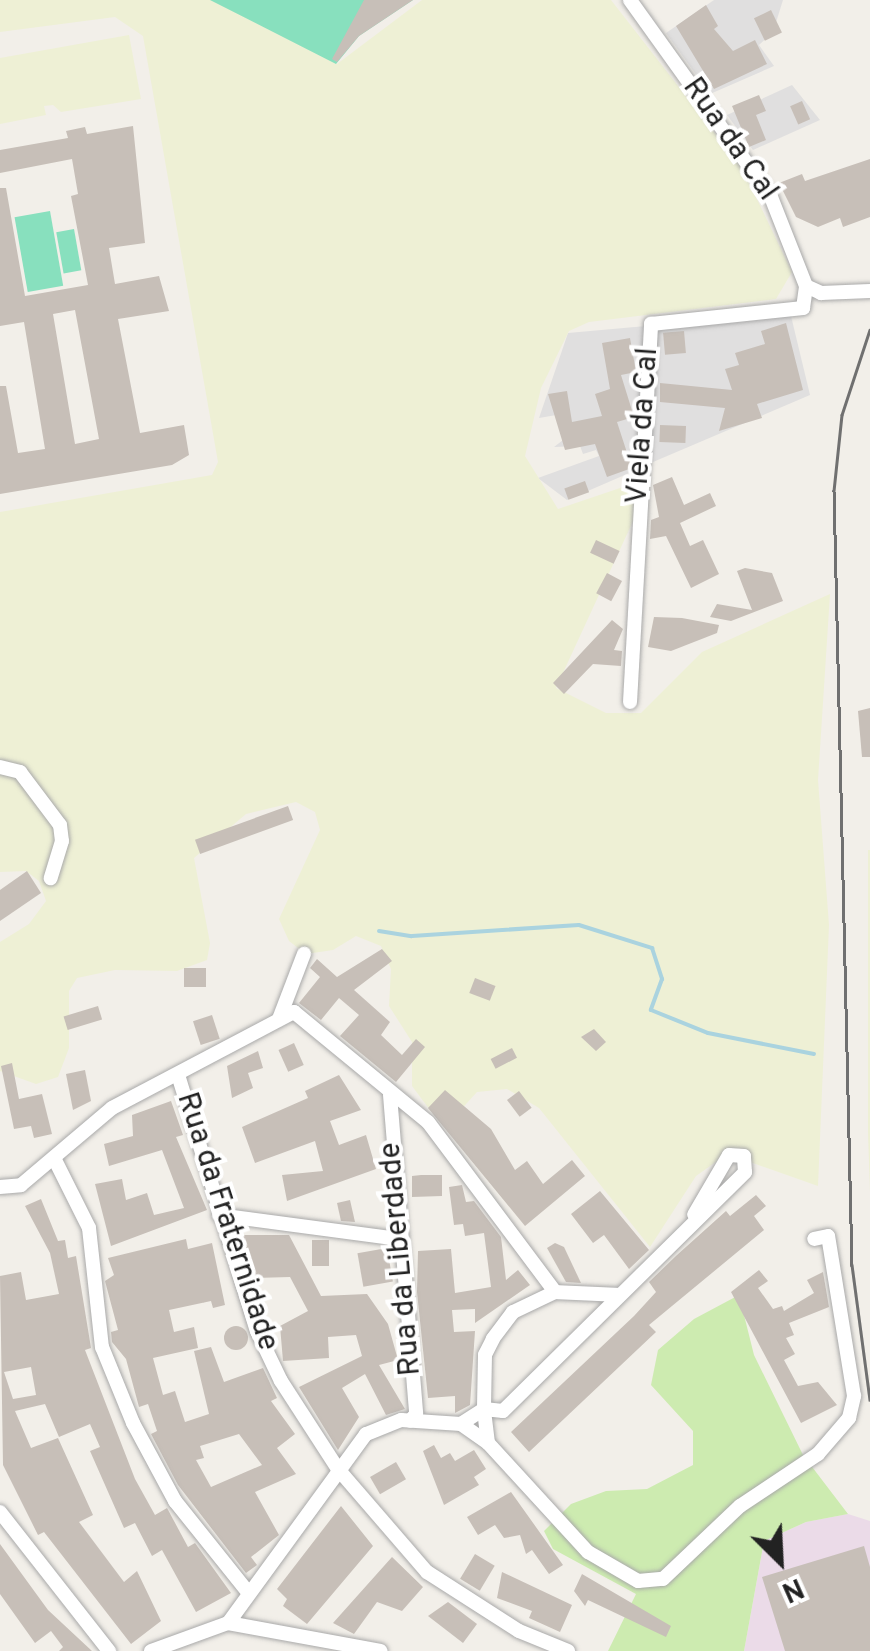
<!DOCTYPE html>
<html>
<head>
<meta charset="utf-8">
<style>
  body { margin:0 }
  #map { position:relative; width:870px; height:1651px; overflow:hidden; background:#f2efe9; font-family:Overpass,sans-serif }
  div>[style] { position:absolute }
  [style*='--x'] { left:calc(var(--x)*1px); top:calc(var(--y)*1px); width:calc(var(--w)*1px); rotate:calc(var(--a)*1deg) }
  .residential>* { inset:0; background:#e0dfdf }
  .industrial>* { inset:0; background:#ebdbe8 }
  .farmland>* { inset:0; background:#eef0d5 }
  .grass>* { inset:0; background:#cdebb0 }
  .pitch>* { inset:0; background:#88e0be; transform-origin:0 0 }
  .stream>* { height:4px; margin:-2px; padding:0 2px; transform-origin:2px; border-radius:2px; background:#aad3df }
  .building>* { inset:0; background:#c7bfb8; transform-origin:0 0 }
  .round { border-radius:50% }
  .roads { filter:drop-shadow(0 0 2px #a9a9a9) drop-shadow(0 0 2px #a9a9a9) }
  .minor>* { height:14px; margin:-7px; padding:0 7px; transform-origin:7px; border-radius:7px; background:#fff }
  .tram>* { height:2.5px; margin:-1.25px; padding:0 1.25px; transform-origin:1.25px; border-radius:1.25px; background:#707070 }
  span { translate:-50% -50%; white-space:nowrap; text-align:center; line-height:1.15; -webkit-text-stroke:8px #fff; paint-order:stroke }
  .street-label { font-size:30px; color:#222 }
  .north { position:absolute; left:730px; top:1511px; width:100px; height:100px; -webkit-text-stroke:8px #fff; paint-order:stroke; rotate:156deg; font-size:28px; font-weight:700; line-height:40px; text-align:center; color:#222 }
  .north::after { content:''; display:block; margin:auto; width:35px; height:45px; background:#222; clip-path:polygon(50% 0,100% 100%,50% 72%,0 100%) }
</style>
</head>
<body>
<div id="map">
  <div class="residential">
    <div style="clip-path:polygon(714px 0,783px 0,773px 32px,759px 45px,774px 66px,710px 94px,666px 33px)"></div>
    <div style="clip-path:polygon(792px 85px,820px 120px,753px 150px,727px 115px)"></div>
    <div style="clip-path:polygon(791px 316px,810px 395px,646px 465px,656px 330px)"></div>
    <div style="clip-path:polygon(646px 326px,634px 471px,567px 500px,538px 478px,599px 456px,596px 450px,583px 454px,580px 446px,554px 447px,563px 440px,568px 413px,539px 418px,568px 333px)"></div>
  </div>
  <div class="industrial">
    <div style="clip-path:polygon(848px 1514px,870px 1521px,870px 1651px,744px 1651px,764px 1541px,806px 1522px)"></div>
  </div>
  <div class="farmland">
    <div style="clip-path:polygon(0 0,215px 0,337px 64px,422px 0,611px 0,742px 168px,792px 272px,776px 299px,589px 322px,569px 331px,541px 388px,525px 456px,558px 509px,626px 486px,640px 506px,556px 688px,606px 713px,641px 713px,702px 652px,830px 594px,818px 780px,829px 925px,818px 1186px,727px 1154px,696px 1176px,650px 1247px,539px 1108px,507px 1089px,477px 1092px,455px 1116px,430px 1110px,412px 1086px,412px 1042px,389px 1006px,391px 969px,381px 946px,356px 936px,333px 950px,306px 954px,289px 941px,279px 919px,320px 830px,315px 812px,296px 802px,246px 814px,194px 858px,210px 943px,207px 960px,177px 971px,115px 970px,77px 978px,69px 991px,69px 1048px,58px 1077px,36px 1084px,0 1071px,0 942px,29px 924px,46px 901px,39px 881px,26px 871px,0 872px,0 512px,212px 475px,218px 462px,143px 36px,115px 17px,0 32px)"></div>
    <div style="clip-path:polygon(129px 35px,141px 99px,61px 112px,53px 105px,44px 106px,46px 115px,0 124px,0 58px)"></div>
    <div style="clip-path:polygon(868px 850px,870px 850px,870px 1192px,868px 1133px)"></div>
  </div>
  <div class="grass">
    <div style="clip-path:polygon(739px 1295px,754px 1355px,803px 1455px,848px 1514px,806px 1522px,764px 1541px,744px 1651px,608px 1651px,636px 1594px,553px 1549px,544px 1531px,571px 1504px,606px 1491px,647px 1489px,693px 1465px,693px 1431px,651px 1385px,658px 1350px,694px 1319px)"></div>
  </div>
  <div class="pitch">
    <div style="clip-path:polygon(210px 0,413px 0,359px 36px,336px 64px)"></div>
    <div style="left:50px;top:211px;width:76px;height:36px;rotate:80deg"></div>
    <div style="left:74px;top:229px;width:42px;height:18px;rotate:80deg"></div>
  </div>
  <div class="stream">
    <div style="--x:379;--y:931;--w:33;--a:9"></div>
    <div style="--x:412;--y:936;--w:167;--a:-3.8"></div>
    <div style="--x:579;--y:925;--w:77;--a:17.5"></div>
    <div style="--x:652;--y:948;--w:33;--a:72"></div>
    <div style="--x:662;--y:979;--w:33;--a:110"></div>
    <div style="--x:651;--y:1010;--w:61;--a:22"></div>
    <div style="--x:708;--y:1033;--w:108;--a:11.2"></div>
  </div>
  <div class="building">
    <div style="clip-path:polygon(364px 0,413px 0,359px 36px,337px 62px,332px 59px)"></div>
    <div style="clip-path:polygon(706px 5px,718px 26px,714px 29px,733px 51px,755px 40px,767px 64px,714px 89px,676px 26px)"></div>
    <div style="left:771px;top:10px;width:25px;height:19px;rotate:64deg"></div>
    <div style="clip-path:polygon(759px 95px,766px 111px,756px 115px,766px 140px,749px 147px,732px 106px)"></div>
    <div style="left:802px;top:101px;width:20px;height:13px;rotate:66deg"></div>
    <div style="clip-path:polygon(evenodd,133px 126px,145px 243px,109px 248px,115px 284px,159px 276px,169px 311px,118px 319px,140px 433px,184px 425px,189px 455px,172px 465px,0 494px,0 386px,6px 386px,18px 453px,45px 449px,24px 322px,0 326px,0 188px,6px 188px,25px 296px,88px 285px,71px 196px,78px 194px,72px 159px,0 173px,0 150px,68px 138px,66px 131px,85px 127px,87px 134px,133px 126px,75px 310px,99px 439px,75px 444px,53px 314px,75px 310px)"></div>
    <div style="clip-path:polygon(870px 159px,870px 217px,843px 227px,840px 218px,818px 227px,796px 217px,779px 183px,802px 174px,805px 181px)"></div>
    <div style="clip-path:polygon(786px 323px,803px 390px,757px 404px,762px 418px,719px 431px,725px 408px,660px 402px,660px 383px,732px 390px,725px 369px,739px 365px,735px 353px,765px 344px,761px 331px)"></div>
    <div style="left:684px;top:331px;width:22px;height:21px;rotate:85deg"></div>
    <div style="clip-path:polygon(630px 338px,636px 372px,621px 375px,634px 417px,617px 422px,632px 468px,607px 477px,595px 444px,565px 450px,548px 394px,567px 391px,572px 422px,602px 416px,595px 394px,610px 389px,602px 343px)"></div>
    <div style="left:660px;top:425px;width:26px;height:17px;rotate:2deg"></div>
    <div style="clip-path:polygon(672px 477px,684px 505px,710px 493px,716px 506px,680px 523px,690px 546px,703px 540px,719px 574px,691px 588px,666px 536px,650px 539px,651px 520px,659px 517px,653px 485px)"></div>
    <div style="left:585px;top:481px;width:12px;height:22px;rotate:70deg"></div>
    <div style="left:596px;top:540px;width:26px;height:14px;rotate:25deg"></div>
    <div style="clip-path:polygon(745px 568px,772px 573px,783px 601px,731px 621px,710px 617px,717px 604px,752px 610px,737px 571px)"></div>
    <div style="left:607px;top:573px;width:17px;height:23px;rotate:28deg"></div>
    <div style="clip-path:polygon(654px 617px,682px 618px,719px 625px,717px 633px,671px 651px,648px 647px)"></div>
    <div style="clip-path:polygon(612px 620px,623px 629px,614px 650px,622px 651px,621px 666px,593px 664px,564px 694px,553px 683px)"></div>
    <div style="clip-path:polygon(870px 708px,870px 757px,862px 757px,858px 711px)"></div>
    <div style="left:288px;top:806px;width:15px;height:99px;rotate:70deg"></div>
    <div style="clip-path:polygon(27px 871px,41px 893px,0 921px,0 890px)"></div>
    <div style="clip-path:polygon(382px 949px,392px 961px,354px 990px,390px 1022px,381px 1035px,402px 1055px,416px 1039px,425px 1047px,396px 1082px,340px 1036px,359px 1015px,339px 998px,321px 1020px,299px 1003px,320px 977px,310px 968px,317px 959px,337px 977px)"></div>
    <div style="left:184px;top:968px;width:22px;height:19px"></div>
    <div style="left:475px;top:978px;width:22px;height:16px;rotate:21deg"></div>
    <div style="left:98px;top:1006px;width:14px;height:36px;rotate:73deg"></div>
    <div style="left:212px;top:1015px;width:25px;height:20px;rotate:72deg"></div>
    <div style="clip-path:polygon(594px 1029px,606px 1042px,596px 1051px,581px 1037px)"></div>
    <div style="left:294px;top:1043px;width:24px;height:17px;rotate:66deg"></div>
    <div style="left:512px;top:1048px;width:11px;height:24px;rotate:63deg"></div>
    <div style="clip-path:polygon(258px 1051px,263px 1068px,248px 1073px,253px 1088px,232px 1098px,227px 1066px)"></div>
    <div style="clip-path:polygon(12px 1063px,19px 1099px,42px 1094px,52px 1134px,34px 1138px,31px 1126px,14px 1129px,1px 1066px)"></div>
    <div style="clip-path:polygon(85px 1070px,91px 1101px,73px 1110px,66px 1074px)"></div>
    <div style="clip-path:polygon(339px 1075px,361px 1110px,330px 1121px,339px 1145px,366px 1135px,376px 1169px,287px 1201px,282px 1175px,323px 1171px,315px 1141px,255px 1163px,242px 1127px,308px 1098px,305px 1091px)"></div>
    <div style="clip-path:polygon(445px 1090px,491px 1129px,515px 1170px,527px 1161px,543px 1184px,572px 1160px,585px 1176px,525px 1226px,428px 1108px)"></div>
    <div style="left:519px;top:1091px;width:21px;height:15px;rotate:53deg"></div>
    <div style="clip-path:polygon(171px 1101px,183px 1135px,176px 1137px,207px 1210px,111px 1246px,95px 1184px,122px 1179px,126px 1200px,147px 1193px,154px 1215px,184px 1208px,162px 1150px,109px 1166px,104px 1144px,133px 1136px,132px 1115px)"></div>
    <div style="clip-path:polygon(421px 1175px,442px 1175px,442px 1196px,412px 1197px,412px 1176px)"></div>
    <div style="clip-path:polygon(462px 1185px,466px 1202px,474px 1201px,501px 1237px,506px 1280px,518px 1270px,530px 1285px,475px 1323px,475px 1309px,452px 1310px,454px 1332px,475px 1331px,470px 1405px,455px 1413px,455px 1396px,428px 1398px,417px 1292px,418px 1251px,451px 1249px,455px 1293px,491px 1287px,484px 1233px,465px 1236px,463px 1224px,454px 1225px,449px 1187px)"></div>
    <div style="clip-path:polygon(600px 1191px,649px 1250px,629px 1269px,604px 1235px,593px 1243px,571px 1214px)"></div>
    <div style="clip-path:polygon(756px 1195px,766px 1206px,754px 1216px,764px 1230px,649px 1325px,656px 1332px,529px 1452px,511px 1432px,634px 1316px,656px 1292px,649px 1282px,677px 1255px,726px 1211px,730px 1216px)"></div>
    <div style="clip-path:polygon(evenodd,41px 1199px,58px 1241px,65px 1240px,68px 1258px,76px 1256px,91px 1348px,85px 1350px,135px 1479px,155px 1515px,167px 1508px,188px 1547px,195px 1543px,231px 1593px,196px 1612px,162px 1550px,152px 1556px,135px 1523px,124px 1528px,90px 1451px,100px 1447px,90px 1424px,59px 1437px,45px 1404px,15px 1411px,31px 1448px,58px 1438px,93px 1515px,79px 1522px,124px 1582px,137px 1571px,161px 1621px,131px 1644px,44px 1532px,38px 1535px,3px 1465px,0 1276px,21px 1272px,26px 1300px,59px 1294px,50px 1253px,25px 1206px,41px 1199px,31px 1367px,36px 1395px,13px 1399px,4px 1372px,31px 1367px)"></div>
    <div style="clip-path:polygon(350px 1200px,355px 1222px,341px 1221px,337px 1203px)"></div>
    <div style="clip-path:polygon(238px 1235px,289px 1235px,321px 1296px,367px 1294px,388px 1324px,398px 1360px,379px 1365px,405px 1409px,386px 1415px,365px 1374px,342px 1388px,359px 1417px,338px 1450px,299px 1387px,362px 1356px,356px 1335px,328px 1337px,329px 1358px,283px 1361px,280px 1326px,308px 1311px,290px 1277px,252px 1278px)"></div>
    <div style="clip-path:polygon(evenodd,186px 1239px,188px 1249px,212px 1243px,225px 1305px,213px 1308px,211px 1301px,169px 1310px,174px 1332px,194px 1327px,198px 1348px,153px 1358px,163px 1395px,175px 1391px,185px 1422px,209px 1414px,194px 1351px,211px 1347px,224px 1382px,263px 1368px,277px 1398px,271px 1401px,295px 1434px,277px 1448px,296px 1474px,255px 1492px,279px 1535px,251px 1557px,257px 1565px,246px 1573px,178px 1485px,151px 1434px,157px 1431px,148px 1404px,139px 1407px,126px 1359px,112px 1342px,111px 1332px,118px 1330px,105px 1281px,114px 1275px,108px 1258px,186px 1239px,239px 1434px,262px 1465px,211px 1487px,196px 1460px,204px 1458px,200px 1446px,239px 1434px)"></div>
    <div style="left:312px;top:1240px;width:17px;height:26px"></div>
    <div style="clip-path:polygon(555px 1243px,564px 1247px,581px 1283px,566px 1282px,547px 1248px)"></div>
    <div style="left:387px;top:1248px;width:34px;height:30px;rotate:80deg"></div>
    <div style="clip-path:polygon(759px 1270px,768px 1281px,758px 1288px,773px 1309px,782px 1306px,784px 1311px,814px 1293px,807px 1280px,823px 1272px,829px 1307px,789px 1323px,794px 1335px,786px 1338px,795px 1354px,784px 1360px,798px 1386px,818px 1382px,837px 1405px,801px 1423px,731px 1292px)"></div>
    <div class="round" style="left:224px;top:1326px;width:24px;height:24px"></div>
    <div style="clip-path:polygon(434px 1445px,441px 1458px,450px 1453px,455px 1461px,474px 1450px,486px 1469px,474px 1477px,479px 1485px,444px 1505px,423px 1451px)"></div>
    <div style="left:396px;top:1462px;width:20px;height:30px;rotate:60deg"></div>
    <div style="clip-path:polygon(511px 1492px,563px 1565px,549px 1574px,532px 1550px,526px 1554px,520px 1535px,504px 1538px,495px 1525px,478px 1535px,467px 1517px)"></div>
    <div style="clip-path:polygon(341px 1506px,373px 1546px,307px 1624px,283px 1606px,287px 1599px,277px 1589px)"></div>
    <div style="clip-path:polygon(0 1544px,48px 1610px,92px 1651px,59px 1651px,63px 1647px,51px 1631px,35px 1643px,0 1594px)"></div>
    <div style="clip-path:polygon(864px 1546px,870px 1567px,870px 1651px,785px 1651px,762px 1577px)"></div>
    <div style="left:475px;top:1554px;width:23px;height:29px;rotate:31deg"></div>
    <div style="clip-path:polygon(392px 1557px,423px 1587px,402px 1611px,377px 1602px,354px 1634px,333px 1623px)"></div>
    <div style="clip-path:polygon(502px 1572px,572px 1605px,560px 1632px,529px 1618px,532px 1611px,497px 1598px)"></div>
    <div style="clip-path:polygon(582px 1574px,671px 1626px,666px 1637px,588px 1600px,585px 1606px,574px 1591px)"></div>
    <div style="clip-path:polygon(448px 1602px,477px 1624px,463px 1643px,428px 1616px)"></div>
  </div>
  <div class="roads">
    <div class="minor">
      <div style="--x:630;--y:0;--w:242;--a:54.4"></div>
      <div style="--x:771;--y:197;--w:96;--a:68.5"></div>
      <div style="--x:806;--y:286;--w:17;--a:25"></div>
      <div style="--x:821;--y:293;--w:49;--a:-2.3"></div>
      <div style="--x:630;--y:702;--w:379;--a:-86.8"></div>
      <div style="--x:651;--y:324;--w:153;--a:-6"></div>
      <div style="--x:803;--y:308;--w:22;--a:-82"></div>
      <div style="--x:0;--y:767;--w:21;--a:14"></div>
      <div style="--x:20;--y:772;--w:66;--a:53"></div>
      <div style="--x:60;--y:825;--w:16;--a:83"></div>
      <div style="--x:62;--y:841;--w:39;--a:107"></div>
      <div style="--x:279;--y:1019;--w:70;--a:-69"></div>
      <div style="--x:179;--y:1078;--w:265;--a:72.9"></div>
      <div style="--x:257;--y:1331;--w:55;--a:64.4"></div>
      <div style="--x:281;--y:1381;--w:105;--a:57.1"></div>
      <div style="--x:338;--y:1469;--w:136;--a:49.2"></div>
      <div style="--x:427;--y:1572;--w:109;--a:32.7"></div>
      <div style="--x:519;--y:1631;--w:53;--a:22.2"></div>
      <div style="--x:390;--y:1095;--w:320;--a:85.3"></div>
      <div style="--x:416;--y:1414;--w:9;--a:131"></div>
      <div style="--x:54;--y:1158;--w:78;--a:63.4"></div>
      <div style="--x:89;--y:1228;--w:120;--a:83.8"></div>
      <div style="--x:102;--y:1347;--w:82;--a:67.8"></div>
      <div style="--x:133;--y:1423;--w:89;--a:61.7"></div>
      <div style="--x:175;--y:1501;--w:117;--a:51.3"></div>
      <div style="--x:0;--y:1187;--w:21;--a:-5"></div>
      <div style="--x:21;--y:1185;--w:119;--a:-40.2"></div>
      <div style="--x:112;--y:1108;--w:206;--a:-27.8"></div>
      <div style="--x:294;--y:1012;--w:173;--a:39.4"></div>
      <div style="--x:428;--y:1122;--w:212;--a:53.2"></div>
      <div style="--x:555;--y:1292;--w:47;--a:154.5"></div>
      <div style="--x:513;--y:1312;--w:34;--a:127"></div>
      <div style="--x:493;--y:1339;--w:18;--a:117"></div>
      <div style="--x:485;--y:1355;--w:54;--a:91.1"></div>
      <div style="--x:484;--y:1409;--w:27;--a:147"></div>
      <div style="--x:461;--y:1424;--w:60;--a:-176.2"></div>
      <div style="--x:401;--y:1420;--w:38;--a:158"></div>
      <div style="--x:366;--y:1434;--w:234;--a:126.1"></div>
      <div style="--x:228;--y:1623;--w:82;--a:160"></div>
      <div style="--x:219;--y:1215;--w:181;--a:7.6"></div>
      <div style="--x:555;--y:1292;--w:64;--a:2.7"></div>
      <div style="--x:461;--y:1424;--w:33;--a:35"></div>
      <div style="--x:488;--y:1443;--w:148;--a:47.5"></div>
      <div style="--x:588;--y:1552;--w:58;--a:30.1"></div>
      <div style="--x:638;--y:1581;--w:25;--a:-5"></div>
      <div style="--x:663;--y:1579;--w:106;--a:-43.5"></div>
      <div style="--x:740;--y:1506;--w:94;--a:-33.7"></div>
      <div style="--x:818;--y:1454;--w:48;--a:-49.3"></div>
      <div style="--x:849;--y:1418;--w:23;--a:-77"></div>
      <div style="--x:854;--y:1396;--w:162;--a:-99.2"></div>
      <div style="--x:828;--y:1236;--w:14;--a:168"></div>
      <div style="--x:488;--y:1443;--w:34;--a:-97"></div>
      <div style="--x:484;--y:1409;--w:19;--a:6"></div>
      <div style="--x:503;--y:1411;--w:340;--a:-44.6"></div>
      <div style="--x:745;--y:1172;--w:16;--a:-94"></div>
      <div style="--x:744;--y:1156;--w:15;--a:-176"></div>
      <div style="--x:729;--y:1155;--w:69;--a:120.3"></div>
      <div style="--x:0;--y:1512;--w:177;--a:51.9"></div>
      <div style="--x:228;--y:1623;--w:155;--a:10.4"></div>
    </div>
  </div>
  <div class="tram">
    <div style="--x:870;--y:330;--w:89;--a:108.2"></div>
    <div style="--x:842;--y:415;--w:76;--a:96"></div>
    <div style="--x:834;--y:491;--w:774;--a:88.67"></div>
    <div style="--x:852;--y:1265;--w:136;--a:82.4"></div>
  </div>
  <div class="street-label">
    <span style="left:729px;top:140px;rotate:55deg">Rua da Cal</span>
    <span style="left:644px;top:426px;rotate:-86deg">Viela da Cal</span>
    <span style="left:226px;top:1222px;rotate:72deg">Rua da Fraternidade</span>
    <span style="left:402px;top:1259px;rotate:-95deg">Rua da Liberdade</span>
  </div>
  <div class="north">N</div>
</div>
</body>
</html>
